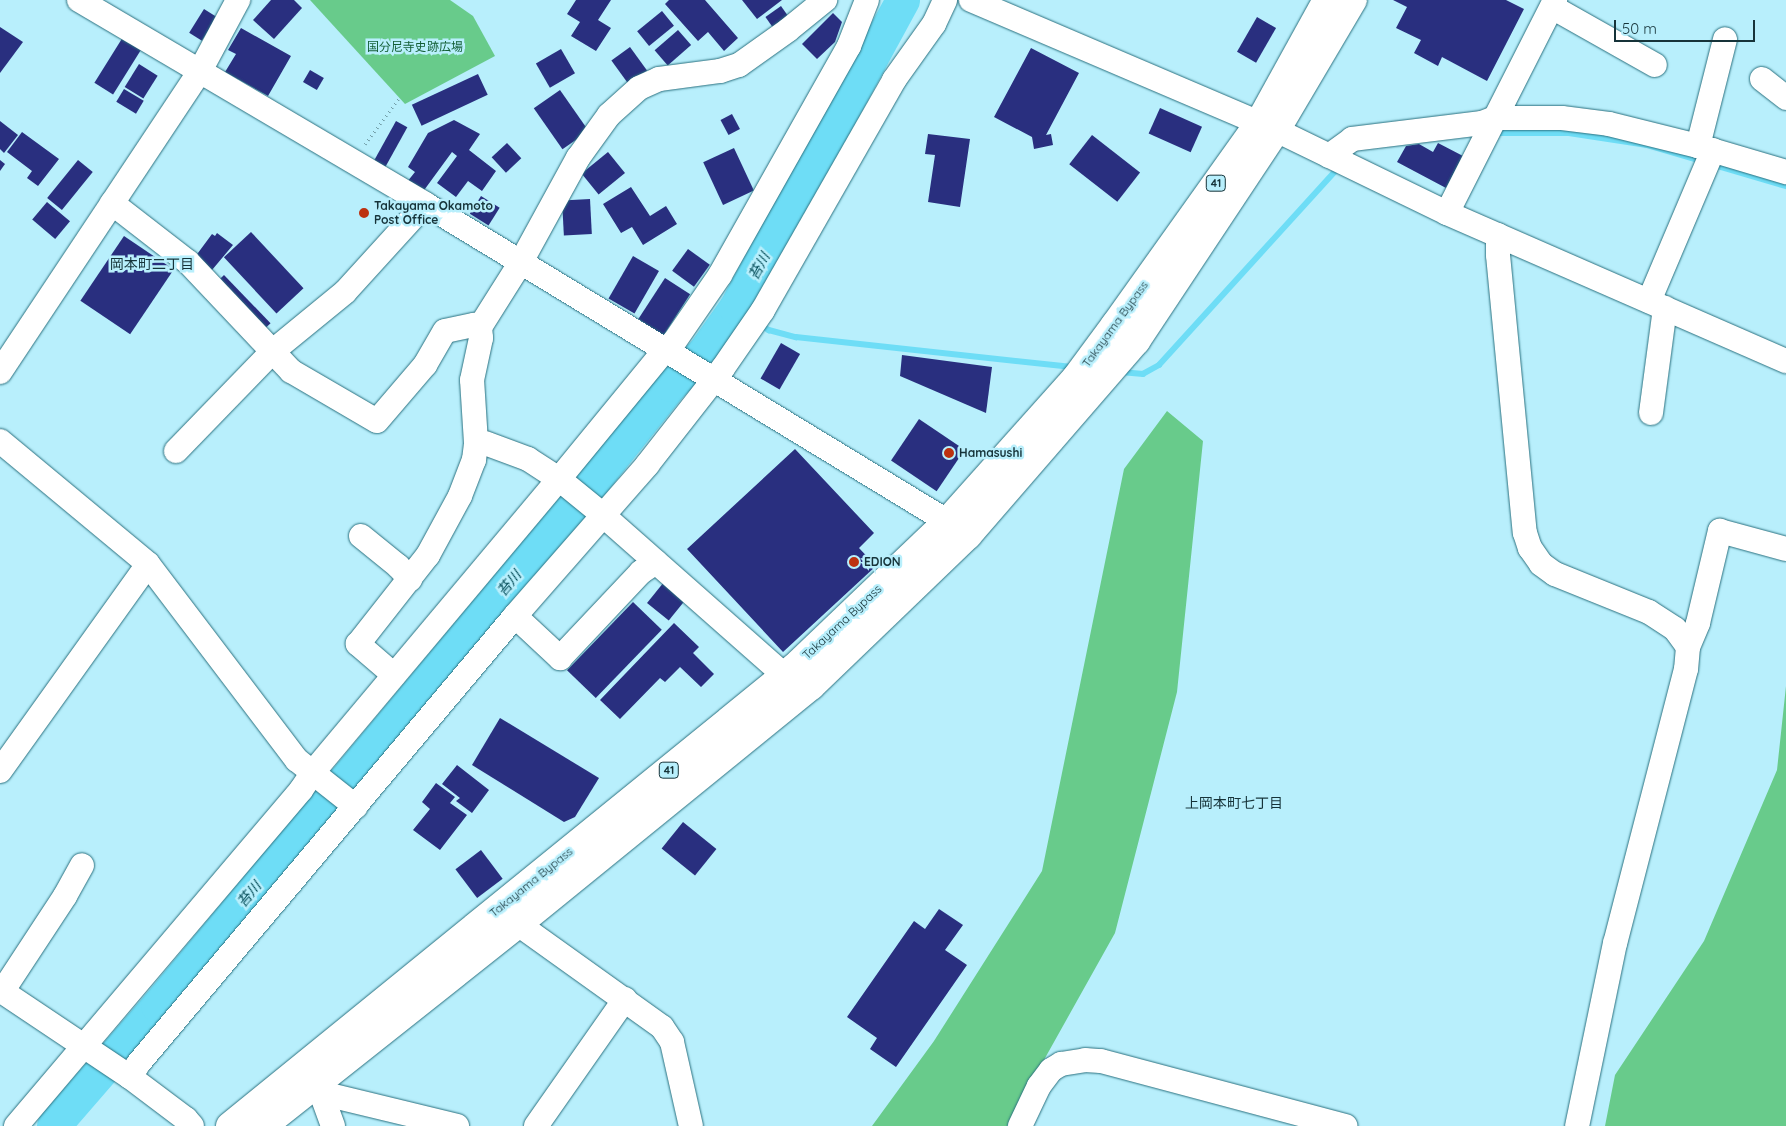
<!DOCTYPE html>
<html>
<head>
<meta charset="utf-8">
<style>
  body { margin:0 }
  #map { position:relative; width:1786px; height:1126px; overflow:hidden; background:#b8effc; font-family:Quicksand,"Noto Sans JP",sans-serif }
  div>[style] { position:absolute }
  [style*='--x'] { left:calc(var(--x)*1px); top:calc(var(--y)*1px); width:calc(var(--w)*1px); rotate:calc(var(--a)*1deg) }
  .green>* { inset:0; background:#68cb8b }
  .stream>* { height:5.5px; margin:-2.75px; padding:0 2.75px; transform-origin:2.75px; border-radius:2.75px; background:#6eddf6 }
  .river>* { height:34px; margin:-17px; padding:0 17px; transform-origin:17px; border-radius:17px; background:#6eddf6 }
  .building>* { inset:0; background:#292f7f; transform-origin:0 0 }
  .path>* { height:3px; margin-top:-1.5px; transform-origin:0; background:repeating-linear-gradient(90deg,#729ea8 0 1px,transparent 0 5px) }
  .roads { filter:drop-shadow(0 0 1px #2a707f) drop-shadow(0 0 1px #2a707f) }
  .minor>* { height:24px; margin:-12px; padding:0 12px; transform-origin:12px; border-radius:12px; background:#fff }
  .highway>* { height:28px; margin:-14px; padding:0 14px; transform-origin:14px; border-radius:14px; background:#fff }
  .dots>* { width:14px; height:14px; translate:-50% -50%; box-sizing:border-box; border:2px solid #b8effc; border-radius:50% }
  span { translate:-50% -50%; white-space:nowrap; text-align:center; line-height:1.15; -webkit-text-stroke:5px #b8effc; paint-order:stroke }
  .shield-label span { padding:1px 4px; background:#b8effc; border:1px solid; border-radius:4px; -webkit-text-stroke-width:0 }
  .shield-label { font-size:11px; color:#163339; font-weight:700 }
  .park-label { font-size:12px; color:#125e34 }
  .poi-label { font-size:12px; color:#163339; font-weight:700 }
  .left { translate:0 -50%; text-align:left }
  .street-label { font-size:12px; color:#163339 }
  .neighbourhood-label { font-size:14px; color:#163339 }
  .water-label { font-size:14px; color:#004955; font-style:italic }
  .scale { position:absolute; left:1614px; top:20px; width:141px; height:22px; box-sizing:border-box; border:2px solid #163339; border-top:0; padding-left:6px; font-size:15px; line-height:18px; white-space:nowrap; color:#163339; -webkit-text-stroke:4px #b8effc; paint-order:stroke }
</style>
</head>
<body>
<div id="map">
  <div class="green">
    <div style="clip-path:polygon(310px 0,450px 0,473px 16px,495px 56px,405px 104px)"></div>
    <div style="clip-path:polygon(1167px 411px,1203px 441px,1177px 692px,1115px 933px,1007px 1126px,872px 1126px,934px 1041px,1042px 871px,1124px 469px)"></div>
    <div style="clip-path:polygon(1786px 686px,1786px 1126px,1605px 1126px,1615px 1075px,1704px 941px,1777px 770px)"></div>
  </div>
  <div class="stream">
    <div style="--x:1495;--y:133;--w:74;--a:0"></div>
    <div style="--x:1569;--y:133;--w:79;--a:8.7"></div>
    <div style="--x:1647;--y:145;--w:57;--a:16.2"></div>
    <div style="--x:1714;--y:165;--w:75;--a:16.3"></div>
    <div style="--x:736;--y:308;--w:17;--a:36"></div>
    <div style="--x:760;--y:324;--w:11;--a:34"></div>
    <div style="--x:769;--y:330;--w:28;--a:15"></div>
    <div style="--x:796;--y:337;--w:280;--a:6.2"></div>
    <div style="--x:1121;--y:372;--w:22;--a:5"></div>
    <div style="--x:1143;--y:374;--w:18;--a:-29"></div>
    <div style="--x:1159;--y:365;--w:268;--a:-47.7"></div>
  </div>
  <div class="river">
    <div style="--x:54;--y:1126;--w:159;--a:-49.1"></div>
    <div style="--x:158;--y:1006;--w:682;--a:-50.29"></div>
    <div style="--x:594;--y:481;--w:123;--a:-51.3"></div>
    <div style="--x:671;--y:385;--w:46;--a:-44.1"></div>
    <div style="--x:704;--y:353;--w:55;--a:-54.6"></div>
    <div style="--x:736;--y:308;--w:350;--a:-61.5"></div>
  </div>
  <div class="building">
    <div style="clip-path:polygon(271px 0,294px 0,302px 8px,274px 39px,253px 20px)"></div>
    <div style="clip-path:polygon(576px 0,611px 0,598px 20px,611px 28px,596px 51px,571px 36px,580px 22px,567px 14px)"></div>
    <div style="clip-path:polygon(669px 0,705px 0,738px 38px,724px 51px,708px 32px,698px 41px,665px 4px)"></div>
    <div style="clip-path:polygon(742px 0,782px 0,757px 19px)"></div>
    <div style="clip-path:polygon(1393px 0,1506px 0,1524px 9px,1487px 81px,1442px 57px,1438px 66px,1414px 53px,1421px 40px,1396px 28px,1407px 7px)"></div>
    <div style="left:781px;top:6px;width:19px;height:19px;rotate:55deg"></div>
    <div style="left:204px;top:9px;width:15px;height:28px;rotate:32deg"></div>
    <div style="left:662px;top:11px;width:19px;height:32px;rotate:51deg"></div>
    <div style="clip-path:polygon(833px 13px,842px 22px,835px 42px,817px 59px,802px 44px)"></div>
    <div style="left:1257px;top:17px;width:22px;height:40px;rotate:30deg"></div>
    <div style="clip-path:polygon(0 27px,23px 42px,0 73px)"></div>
    <div style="clip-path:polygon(241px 28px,291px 56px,268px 96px,225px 72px,236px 54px,228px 50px)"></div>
    <div style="left:678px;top:30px;width:20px;height:31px;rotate:49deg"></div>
    <div style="left:123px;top:37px;width:22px;height:54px;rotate:32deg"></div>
    <div style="left:630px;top:47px;width:29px;height:23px;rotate:54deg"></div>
    <div style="clip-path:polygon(1031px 48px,1079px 73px,1046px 135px,1051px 134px,1053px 145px,1034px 149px,1032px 137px,994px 117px)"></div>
    <div style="left:561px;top:49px;width:28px;height:29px;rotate:60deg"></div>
    <div style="left:139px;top:64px;width:22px;height:27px;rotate:32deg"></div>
    <div style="left:310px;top:70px;width:16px;height:14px;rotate:30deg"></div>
    <div style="left:478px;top:74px;width:23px;height:73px;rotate:65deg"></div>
    <div style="left:124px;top:89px;width:23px;height:15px;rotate:31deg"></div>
    <div style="left:560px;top:90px;width:50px;height:32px;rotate:55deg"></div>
    <div style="left:1160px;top:108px;width:46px;height:28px;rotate:24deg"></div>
    <div style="left:732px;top:114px;width:17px;height:13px;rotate:62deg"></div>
    <div style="clip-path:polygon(454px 120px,480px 134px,469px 150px,496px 171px,482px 191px,468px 181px,456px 197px,437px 183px,457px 156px,452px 152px,422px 193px,407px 182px,415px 172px,408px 167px,428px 133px)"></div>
    <div style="clip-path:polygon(0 121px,18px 135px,4px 153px,0 149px)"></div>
    <div style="left:396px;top:121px;width:13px;height:46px;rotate:29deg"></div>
    <div style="clip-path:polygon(22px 132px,59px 159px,38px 186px,27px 178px,32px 171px,7px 152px)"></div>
    <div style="clip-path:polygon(928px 134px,970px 139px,960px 207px,928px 202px,935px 155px,925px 154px)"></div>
    <div style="left:1092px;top:135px;width:61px;height:37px;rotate:38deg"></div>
    <div style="left:507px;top:143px;width:21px;height:21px;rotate:47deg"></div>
    <div style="clip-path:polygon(1438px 143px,1463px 156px,1446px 188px,1397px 162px,1406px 146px,1419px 144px,1433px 152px)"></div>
    <div style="left:734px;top:148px;width:47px;height:34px;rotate:65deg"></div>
    <div style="left:608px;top:152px;width:27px;height:34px;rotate:51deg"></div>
    <div style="clip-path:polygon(0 160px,5px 164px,0 171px)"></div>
    <div style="left:78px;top:160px;width:19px;height:49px;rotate:39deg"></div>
    <div style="clip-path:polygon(631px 187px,650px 216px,666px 206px,677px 224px,643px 245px,632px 227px,621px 233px,603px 204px)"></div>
    <div style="left:481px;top:196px;width:22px;height:21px;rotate:32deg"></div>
    <div style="left:590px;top:199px;width:35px;height:28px;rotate:87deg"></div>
    <div style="left:47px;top:202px;width:30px;height:23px;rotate:40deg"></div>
    <div style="left:251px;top:232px;width:77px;height:37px;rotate:47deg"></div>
    <div style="clip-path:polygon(217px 233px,233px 245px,212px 270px,195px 257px,212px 234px,215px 236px)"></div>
    <div style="left:124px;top:236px;width:60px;height:78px;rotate:34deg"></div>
    <div style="left:688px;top:249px;width:27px;height:27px;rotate:36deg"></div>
    <div style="left:633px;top:256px;width:30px;height:49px;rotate:30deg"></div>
    <div style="left:224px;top:275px;width:67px;height:11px;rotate:46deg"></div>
    <div style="left:665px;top:278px;width:30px;height:49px;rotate:33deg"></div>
    <div style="left:781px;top:343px;width:22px;height:41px;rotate:30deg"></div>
    <div style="clip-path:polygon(902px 355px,992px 367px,986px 413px,900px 376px)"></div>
    <div style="left:919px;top:419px;width:55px;height:50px;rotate:34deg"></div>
    <div style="clip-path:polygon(795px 449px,874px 533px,859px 548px,876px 566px,783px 652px,687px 549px)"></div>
    <div style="left:664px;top:582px;width:28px;height:27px;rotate:39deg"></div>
    <div style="left:633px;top:602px;width:40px;height:95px;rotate:44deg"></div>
    <div style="clip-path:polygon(674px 623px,699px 647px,693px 653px,714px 674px,701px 687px,680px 667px,665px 682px,660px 678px,620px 719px,600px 700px)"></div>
    <div style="clip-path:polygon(500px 718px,599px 778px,575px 817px,564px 822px,472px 765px)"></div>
    <div style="clip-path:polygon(457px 765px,489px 790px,472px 813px,456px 801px,460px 798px,442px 784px)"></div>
    <div style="clip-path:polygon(436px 783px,455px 797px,450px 803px,467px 815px,440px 850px,413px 830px,430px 809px,422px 802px)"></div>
    <div style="left:683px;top:822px;width:43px;height:34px;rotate:39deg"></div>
    <div style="left:481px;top:850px;width:36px;height:32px;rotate:53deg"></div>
    <div style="clip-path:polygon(939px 909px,963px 925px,945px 950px,967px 965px,896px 1067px,870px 1049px,877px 1038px,847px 1017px,914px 921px,925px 929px)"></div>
  </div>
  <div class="path">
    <div style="--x:365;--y:144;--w:57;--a:-53.5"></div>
  </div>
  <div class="roads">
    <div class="minor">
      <div style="--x:79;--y:0;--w:402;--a:30.5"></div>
      <div style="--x:425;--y:204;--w:630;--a:31.29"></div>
      <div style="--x:971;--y:0;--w:332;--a:23.1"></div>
      <div style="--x:1276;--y:130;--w:190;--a:25.9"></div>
      <div style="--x:1447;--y:213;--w:370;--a:23.6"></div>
      <div style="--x:1552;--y:7;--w:118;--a:29.4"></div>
      <div style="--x:1762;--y:79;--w:31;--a:38"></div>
      <div style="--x:1698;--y:146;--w:110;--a:-75.8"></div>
      <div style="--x:1329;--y:156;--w:29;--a:-36"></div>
      <div style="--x:1352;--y:139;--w:131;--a:-7"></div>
      <div style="--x:1482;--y:123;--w:14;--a:-21"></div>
      <div style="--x:1495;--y:118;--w:67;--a:0"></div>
      <div style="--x:1562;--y:118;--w:47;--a:7.3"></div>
      <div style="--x:1609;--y:124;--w:92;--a:13.9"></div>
      <div style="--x:1698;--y:146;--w:92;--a:16.5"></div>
      <div style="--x:112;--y:203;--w:96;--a:37.8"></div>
      <div style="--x:188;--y:262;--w:150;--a:46.6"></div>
      <div style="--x:291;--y:371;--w:99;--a:30.2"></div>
      <div style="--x:377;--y:421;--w:74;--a:-49.4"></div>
      <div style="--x:425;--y:365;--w:39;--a:-60"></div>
      <div style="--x:445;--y:331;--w:30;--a:-12"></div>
      <div style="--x:474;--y:325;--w:6;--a:18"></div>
      <div style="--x:1447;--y:213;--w:239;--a:-63.1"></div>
      <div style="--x:1498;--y:235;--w:20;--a:90"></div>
      <div style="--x:1498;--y:255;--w:279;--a:84.5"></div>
      <div style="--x:1525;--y:533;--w:16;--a:72"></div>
      <div style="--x:1530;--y:548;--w:19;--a:55"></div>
      <div style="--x:1541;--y:564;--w:17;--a:36"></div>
      <div style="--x:1555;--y:574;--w:101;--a:22"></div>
      <div style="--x:1649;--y:612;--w:31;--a:33"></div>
      <div style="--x:1675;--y:629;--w:22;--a:54"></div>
      <div style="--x:1688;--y:647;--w:22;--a:95"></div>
      <div style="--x:1686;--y:669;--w:283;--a:104.5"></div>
      <div style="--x:1615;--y:943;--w:187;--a:101.7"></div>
      <div style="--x:1649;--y:301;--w:164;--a:-67"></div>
      <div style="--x:0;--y:372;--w:361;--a:-56.4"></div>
      <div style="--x:200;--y:71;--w:81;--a:-61.8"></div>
      <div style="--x:1651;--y:413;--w:106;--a:-82.4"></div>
      <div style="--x:0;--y:441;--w:192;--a:39.7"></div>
      <div style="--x:148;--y:564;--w:246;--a:52.8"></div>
      <div style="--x:297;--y:760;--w:75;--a:38.5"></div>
      <div style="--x:485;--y:443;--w:46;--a:20.4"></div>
      <div style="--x:528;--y:459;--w:37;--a:33"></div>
      <div style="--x:559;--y:479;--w:49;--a:39.2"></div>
      <div style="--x:597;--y:510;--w:251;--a:41.4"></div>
      <div style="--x:176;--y:451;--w:139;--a:-45.9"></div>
      <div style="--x:273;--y:351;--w:93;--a:-39.3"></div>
      <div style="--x:345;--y:292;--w:119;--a:-47.7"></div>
      <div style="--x:361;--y:536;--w:48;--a:39"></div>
      <div style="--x:398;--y:566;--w:18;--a:47"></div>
      <div style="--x:515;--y:616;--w:62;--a:43"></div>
      <div style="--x:560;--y:658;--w:118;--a:-46.7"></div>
      <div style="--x:641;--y:572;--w:18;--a:-34"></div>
      <div style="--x:1688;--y:647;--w:26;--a:-67"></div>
      <div style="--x:1698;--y:623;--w:95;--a:-76.6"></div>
      <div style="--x:1720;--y:531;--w:68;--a:15.3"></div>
      <div style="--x:394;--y:675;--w:48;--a:-139.3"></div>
      <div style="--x:358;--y:644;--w:113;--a:-51.8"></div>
      <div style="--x:428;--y:555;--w:67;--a:-61.5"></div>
      <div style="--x:460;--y:496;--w:39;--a:-69"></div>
      <div style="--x:474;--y:460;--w:17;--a:-83"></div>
      <div style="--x:476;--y:443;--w:63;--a:-93.6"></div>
      <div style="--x:472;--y:380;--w:43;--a:-77.9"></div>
      <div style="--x:481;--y:338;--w:11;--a:-95"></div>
      <div style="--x:480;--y:327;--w:77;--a:-57.8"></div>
      <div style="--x:521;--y:262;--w:119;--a:-61.3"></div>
      <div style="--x:578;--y:158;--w:53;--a:-54.2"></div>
      <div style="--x:609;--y:115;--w:40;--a:-42"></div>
      <div style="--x:639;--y:88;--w:22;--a:-24"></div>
      <div style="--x:659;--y:79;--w:62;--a:-7.5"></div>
      <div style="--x:720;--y:71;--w:20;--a:-18"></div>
      <div style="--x:739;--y:65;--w:60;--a:-35.5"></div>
      <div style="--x:788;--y:30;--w:48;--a:-39"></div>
      <div style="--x:0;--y:771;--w:254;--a:-54.4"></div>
      <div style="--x:518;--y:924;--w:177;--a:35.6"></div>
      <div style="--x:662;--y:1027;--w:18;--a:56"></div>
      <div style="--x:672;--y:1042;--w:86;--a:77.3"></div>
      <div style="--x:0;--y:990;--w:156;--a:33.8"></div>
      <div style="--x:130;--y:1077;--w:70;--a:36.9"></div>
      <div style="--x:186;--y:1119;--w:9;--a:49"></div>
      <div style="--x:2;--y:992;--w:115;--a:-56.7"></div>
      <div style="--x:65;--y:896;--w:35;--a:-61"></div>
      <div style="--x:130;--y:1077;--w:15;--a:-58"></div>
      <div style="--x:138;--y:1064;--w:586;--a:-49.92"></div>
      <div style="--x:515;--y:616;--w:201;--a:-48.8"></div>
      <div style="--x:647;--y:465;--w:123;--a:-51.9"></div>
      <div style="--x:723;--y:368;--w:70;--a:-55.4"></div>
      <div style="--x:763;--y:310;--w:265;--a:-60.3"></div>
      <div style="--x:894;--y:80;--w:69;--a:-54.5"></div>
      <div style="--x:934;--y:24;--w:26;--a:-65"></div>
      <div style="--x:314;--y:1085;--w:11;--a:49"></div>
      <div style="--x:321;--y:1093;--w:140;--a:13.6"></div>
      <div style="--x:321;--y:1093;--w:35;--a:70"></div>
      <div style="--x:16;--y:1126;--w:441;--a:-49.7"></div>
      <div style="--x:301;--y:790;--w:22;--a:-56"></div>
      <div style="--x:313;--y:772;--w:383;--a:-50"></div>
      <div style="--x:559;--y:479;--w:167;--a:-50.6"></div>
      <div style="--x:665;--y:350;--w:12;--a:-42"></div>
      <div style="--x:674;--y:342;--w:81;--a:-55.5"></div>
      <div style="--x:720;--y:275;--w:263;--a:-60.6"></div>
      <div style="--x:849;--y:46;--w:49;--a:-68.6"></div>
      <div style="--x:536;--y:1126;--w:155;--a:-55"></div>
      <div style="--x:1020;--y:1126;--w:44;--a:-64.6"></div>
      <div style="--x:1039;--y:1086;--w:20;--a:-53"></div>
      <div style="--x:1051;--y:1070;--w:12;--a:-31"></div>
      <div style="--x:1061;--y:1064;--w:24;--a:-9"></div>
      <div style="--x:1085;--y:1060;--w:16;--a:4"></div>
      <div style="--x:1101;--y:1061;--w:253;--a:14.9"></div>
    </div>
    <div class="highway">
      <div style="--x:230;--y:1126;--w:728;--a:-39.09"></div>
      <div style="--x:795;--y:667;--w:211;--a:-43.7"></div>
      <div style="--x:948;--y:521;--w:191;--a:-48.2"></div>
      <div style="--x:1075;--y:379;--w:67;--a:-53.5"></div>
      <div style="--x:1115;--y:325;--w:248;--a:-54.5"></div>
      <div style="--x:1259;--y:123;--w:141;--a:-61.1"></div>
      <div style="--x:263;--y:1126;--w:325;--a:-38.4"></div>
      <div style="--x:518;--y:924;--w:377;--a:-39.1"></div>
      <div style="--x:811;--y:686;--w:218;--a:-43.9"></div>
      <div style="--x:968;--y:535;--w:257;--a:-49.1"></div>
      <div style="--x:1136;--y:341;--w:253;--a:-56.4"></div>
      <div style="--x:1276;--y:130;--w:151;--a:-59.4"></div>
    </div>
  </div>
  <div class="dots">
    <div style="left:364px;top:213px;background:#bc3110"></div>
    <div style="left:949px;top:453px;background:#bc3110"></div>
    <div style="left:854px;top:562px;background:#bc3110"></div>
  </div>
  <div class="shield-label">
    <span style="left:1216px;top:183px">41</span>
    <span style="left:669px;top:770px">41</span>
  </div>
  <div class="park-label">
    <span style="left:415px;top:47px">国分尼寺史跡広場</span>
  </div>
  <div class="poi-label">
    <span class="left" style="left:374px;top:213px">Takayama Okamoto<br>Post Office</span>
    <span class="left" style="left:959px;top:453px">Hamasushi</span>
    <span class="left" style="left:864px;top:562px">EDION</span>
  </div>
  <div class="street-label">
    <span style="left:1115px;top:324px;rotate:-54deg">Takayama Bypass</span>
    <span style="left:842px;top:622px;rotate:-43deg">Takayama Bypass</span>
    <span style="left:531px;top:882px;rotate:-39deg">Takayama Bypass</span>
  </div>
  <div class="neighbourhood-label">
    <span style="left:152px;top:264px">岡本町二丁目</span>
    <span style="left:1234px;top:803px">上岡本町七丁目</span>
  </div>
  <div class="water-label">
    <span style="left:759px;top:266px;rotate:-61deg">苔川</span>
    <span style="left:509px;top:583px;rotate:-50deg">苔川</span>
    <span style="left:249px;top:894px;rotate:-50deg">苔川</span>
  </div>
  <div class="scale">50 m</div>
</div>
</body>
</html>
